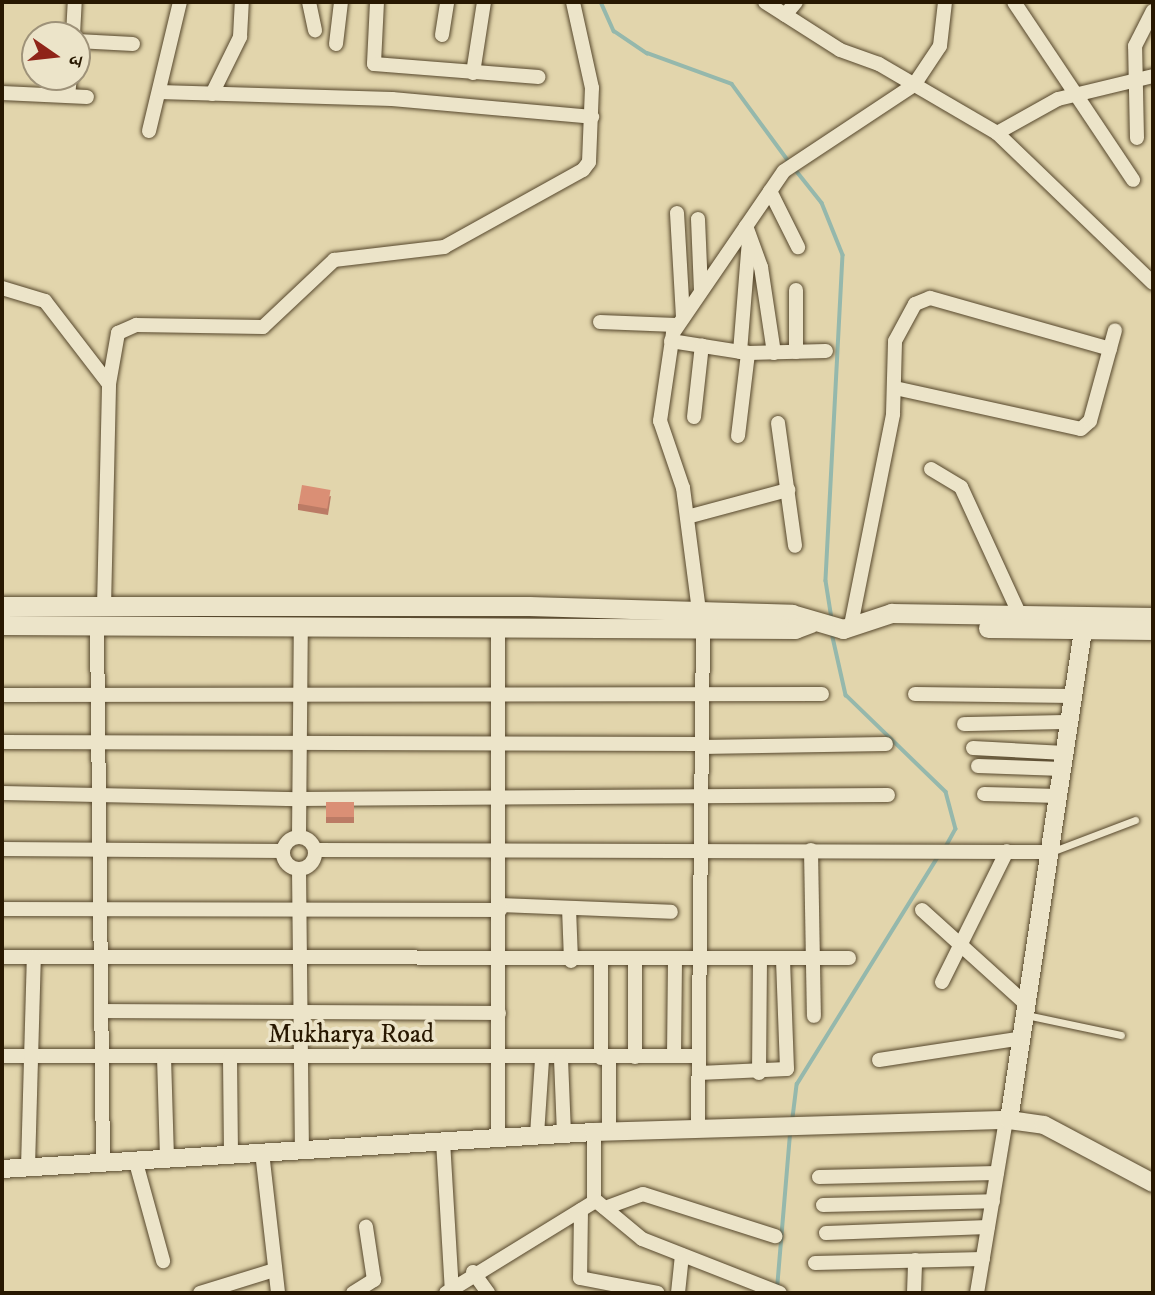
<!DOCTYPE html>
<html>
<head>
<meta charset="utf-8">
<style>
  body { margin:0 }
  #map { position:relative; width:1155px; height:1295px; overflow:hidden; background:#e2d5ac; font-family:"IM FELL DW Pica","Noto Serif Devanagari",serif }
  div>[style] { position:absolute }
  [style*='--x'] { left:calc(var(--x)*1px); top:calc(var(--y)*1px); width:calc(var(--w)*1px); rotate:calc(var(--a)*1deg) }
  .stream>* { height:3.5px; margin:-1.75px; padding:0 1.75px; transform-origin:1.75px; border-radius:1.75px; background:#95b8ac }
  .roads { filter:drop-shadow(0 0 2px #56472c) drop-shadow(0 0 2px #56472c) }
  .service>* { height:7px; margin:-3.5px; padding:0 3.5px; transform-origin:3.5px; border-radius:3.5px; background:#ece4c9 }
  .minor>* { height:14px; margin:-7px; padding:0 7px; transform-origin:7px; border-radius:7px; background:#ece4c9 }
  .minor>.ring { margin:-7px; padding:0; box-sizing:content-box; background:none; border:14px solid #ece4c9; border-radius:50% }
  .tertiary>* { height:18px; margin:-9px; padding:0 9px; transform-origin:9px; border-radius:9px; background:#ece4c9 }
  .secondary>* { height:19px; margin:-9.5px; padding:0 9.5px; transform-origin:9.5px; border-radius:9.5px; background:#ece4c9 }
  .wall>* { inset:0; background:#bb7b65; transform-origin:0 0 }
  .building>* { inset:0; background:#da8f75; transform-origin:0 0 }
  span { translate:-50% -50%; white-space:nowrap; text-align:center; line-height:1.15; -webkit-text-stroke:7px #ece4c9; paint-order:stroke }
  .street-label { font-size:26px; color:#281801 }
  .frame { position:absolute; inset:0; border:4px solid #281801; pointer-events:none }
  .north { position:absolute; left:21px; top:21px; width:70px; height:70px; box-sizing:border-box; background:#ece4c9; border:2px solid #9e9279; border-radius:50%; rotate:104deg; font-size:19px; font-weight:700; line-height:28px; text-align:center; color:#281801 }
  .north::after { content:''; display:block; margin:auto; width:24px; height:32px; background:#8f2418; clip-path:polygon(50% 0,100% 100%,50% 72%,0 100%) }
</style>
</head>
<body>
<div id="map">
  <div class="stream">
    <div style="--x:601;--y:2;--w:32;--a:66"></div>
    <div style="--x:614;--y:31;--w:40;--a:34"></div>
    <div style="--x:647;--y:53;--w:90;--a:20"></div>
    <div style="--x:732;--y:84;--w:98;--a:53.7"></div>
    <div style="--x:795;--y:169;--w:43;--a:51.5"></div>
    <div style="--x:822;--y:203;--w:56;--a:68"></div>
    <div style="--x:843;--y:255;--w:326;--a:93"></div>
    <div style="--x:826;--y:581;--w:38;--a:81"></div>
    <div style="--x:832;--y:633;--w:64;--a:77.3"></div>
    <div style="--x:846;--y:695;--w:139;--a:44.1"></div>
    <div style="--x:946;--y:792;--w:38;--a:75"></div>
    <div style="--x:956;--y:829;--w:21;--a:119"></div>
    <div style="--x:792;--y:1122;--w:38;--a:-83"></div>
    <div style="--x:797;--y:1084;--w:269;--a:-58.2"></div>
    <div style="--x:777;--y:1289;--w:157;--a:-85.2"></div>
  </div>
  <div class="roads">
    <div class="service">
      <div style="--x:1051;--y:852;--w:90;--a:-20.9"></div>
      <div style="--x:1026;--y:1015;--w:97;--a:11.9"></div>
    </div>
    <div class="minor">
      <div style="--x:309;--y:2;--w:29;--a:78"></div>
      <div style="--x:377;--y:2;--w:62;--a:92.8"></div>
      <div style="--x:374;--y:64;--w:165;--a:4.5"></div>
      <div style="--x:765;--y:2;--w:89;--a:32.6"></div>
      <div style="--x:840;--y:50;--w:41;--a:19.7"></div>
      <div style="--x:879;--y:64;--w:137;--a:30.3"></div>
      <div style="--x:997;--y:133;--w:216;--a:43.9"></div>
      <div style="--x:1014;--y:2;--w:214;--a:56.2"></div>
      <div style="--x:785;--y:15;--w:17;--a:-50"></div>
      <div style="--x:73;--y:35;--w:33;--a:-87"></div>
      <div style="--x:442;--y:35;--w:33;--a:-81"></div>
      <div style="--x:77;--y:41;--w:56;--a:3.1"></div>
      <div style="--x:336;--y:44;--w:42;--a:-83.2"></div>
      <div style="--x:473;--y:73;--w:72;--a:-81.2"></div>
      <div style="--x:159;--y:92;--w:233;--a:1.7"></div>
      <div style="--x:392;--y:99;--w:201;--a:5.1"></div>
      <div style="--x:2;--y:93;--w:85;--a:2.7"></div>
      <div style="--x:212;--y:94;--w:64;--a:-63.8"></div>
      <div style="--x:240;--y:37;--w:35;--a:-87"></div>
      <div style="--x:68;--y:96;--w:19;--a:-84"></div>
      <div style="--x:149;--y:131;--w:133;--a:-76.5"></div>
      <div style="--x:997;--y:133;--w:70;--a:-29.1"></div>
      <div style="--x:1058;--y:99;--w:98;--a:-13.6"></div>
      <div style="--x:1137;--y:138;--w:92;--a:-91.2"></div>
      <div style="--x:1135;--y:46;--w:39;--a:-63"></div>
      <div style="--x:770;--y:191;--w:63;--a:63.4"></div>
      <div style="--x:677;--y:213;--w:103;--a:86.7"></div>
      <div style="--x:698;--y:219;--w:71;--a:87.6"></div>
      <div style="--x:746;--y:226;--w:44;--a:69.9"></div>
      <div style="--x:761;--y:267;--w:87;--a:81.4"></div>
      <div style="--x:2;--y:288;--w:45;--a:16.8"></div>
      <div style="--x:45;--y:301;--w:105;--a:52.4"></div>
      <div style="--x:796;--y:290;--w:62;--a:90"></div>
      <div style="--x:600;--y:322;--w:76;--a:2.3"></div>
      <div style="--x:671;--y:341;--w:78;--a:8.9"></div>
      <div style="--x:748;--y:353;--w:78;--a:-1.5"></div>
      <div style="--x:740;--y:352;--w:111;--a:-85.4"></div>
      <div style="--x:895;--y:388;--w:190;--a:12.4"></div>
      <div style="--x:1081;--y:429;--w:12;--a:-42"></div>
      <div style="--x:1090;--y:421;--w:94;--a:-74.6"></div>
      <div style="--x:694;--y:417;--w:72;--a:-83.7"></div>
      <div style="--x:778;--y:423;--w:124;--a:82.1"></div>
      <div style="--x:738;--y:436;--w:84;--a:-83.1"></div>
      <div style="--x:931;--y:469;--w:35;--a:31"></div>
      <div style="--x:961;--y:487;--w:141;--a:65.3"></div>
      <div style="--x:687;--y:517;--w:105;--a:-15"></div>
      <div style="--x:104;--y:607;--w:223;--a:-88.7"></div>
      <div style="--x:109;--y:384;--w:52;--a:-80"></div>
      <div style="--x:118;--y:333;--w:20;--a:-24"></div>
      <div style="--x:136;--y:325;--w:127;--a:0.9"></div>
      <div style="--x:263;--y:327;--w:98;--a:-43.3"></div>
      <div style="--x:334;--y:260;--w:111;--a:-6.7"></div>
      <div style="--x:444;--y:247;--w:159;--a:-29"></div>
      <div style="--x:583;--y:170;--w:10;--a:-53"></div>
      <div style="--x:589;--y:162;--w:74;--a:-87.7"></div>
      <div style="--x:592;--y:88;--w:88;--a:-102.5"></div>
      <div style="--x:699;--y:611;--w:124;--a:-97.4"></div>
      <div style="--x:683;--y:488;--w:71;--a:-108.9"></div>
      <div style="--x:660;--y:421;--w:89;--a:-81.6"></div>
      <div style="--x:673;--y:333;--w:196;--a:-55.6"></div>
      <div style="--x:784;--y:171;--w:156;--a:-33.5"></div>
      <div style="--x:914;--y:85;--w:47;--a:-56.3"></div>
      <div style="--x:940;--y:46;--w:44;--a:-83.5"></div>
      <div style="--x:851;--y:625;--w:215;--a:-78.7"></div>
      <div style="--x:893;--y:414;--w:73;--a:-88.4"></div>
      <div style="--x:895;--y:341;--w:42;--a:-61.6"></div>
      <div style="--x:915;--y:304;--w:16;--a:-22"></div>
      <div style="--x:930;--y:298;--w:187;--a:15.8"></div>
      <div style="--x:97;--y:627;--w:534;--a:89.36"></div>
      <div style="--x:915;--y:694;--w:158;--a:0.7"></div>
      <div style="--x:2;--y:695;--w:820;--a:-0.07"></div>
      <div style="--x:964;--y:724;--w:105;--a:-1.1"></div>
      <div style="--x:2;--y:742;--w:699;--a:0.16"></div>
      <div style="--x:701;--y:747;--w:185;--a:-0.9"></div>
      <div style="--x:973;--y:748;--w:92;--a:3.1"></div>
      <div style="--x:978;--y:766;--w:84;--a:2"></div>
      <div style="--x:2;--y:793;--w:297;--a:1.2"></div>
      <div style="--x:299;--y:799;--w:589;--a:-0.39"></div>
      <div style="--x:984;--y:794;--w:74;--a:1.5"></div>
      <div style="--x:299;--y:837;--w:210;--a:-89.5"></div>
      <div class="ring" style="left:283px;top:837px;width:18px;height:18px"></div>
      <div style="--x:2;--y:849;--w:281;--a:0.4"></div>
      <div style="--x:315;--y:850;--w:735;--a:0.16"></div>
      <div style="--x:811;--y:850;--w:166;--a:89"></div>
      <div style="--x:299;--y:869;--w:280;--a:89.4"></div>
      <div style="--x:500;--y:905;--w:171;--a:2.3"></div>
      <div style="--x:569;--y:908;--w:53;--a:87.8"></div>
      <div style="--x:2;--y:909;--w:498;--a:0.1"></div>
      <div style="--x:922;--y:910;--w:142;--a:42.1"></div>
      <div style="--x:2;--y:957;--w:847;--a:0.07"></div>
      <div style="--x:601;--y:961;--w:97;--a:90"></div>
      <div style="--x:942;--y:982;--w:146;--a:-63.6"></div>
      <div style="--x:102;--y:1011;--w:397;--a:0.3"></div>
      <div style="--x:2;--y:1056;--w:697;--a:0"></div>
      <div style="--x:674;--y:1056;--w:95;--a:-89.4"></div>
      <div style="--x:164;--y:1057;--w:100;--a:88.3"></div>
      <div style="--x:635;--y:1057;--w:96;--a:-90"></div>
      <div style="--x:230;--y:1058;--w:96;--a:89.4"></div>
      <div style="--x:561;--y:1059;--w:75;--a:87.7"></div>
      <div style="--x:879;--y:1060;--w:145;--a:-8.7"></div>
      <div style="--x:699;--y:1073;--w:88;--a:-2.6"></div>
      <div style="--x:787;--y:1069;--w:110;--a:-92.1"></div>
      <div style="--x:759;--y:1073;--w:113;--a:-89.5"></div>
      <div style="--x:698;--y:1128;--w:501;--a:-89.43"></div>
      <div style="--x:609;--y:1132;--w:74;--a:-90"></div>
      <div style="--x:537;--y:1135;--w:76;--a:-86.2"></div>
      <div style="--x:498;--y:1138;--w:512;--a:-90"></div>
      <div style="--x:443;--y:1141;--w:152;--a:86.6"></div>
      <div style="--x:262;--y:1152;--w:142;--a:83.5"></div>
      <div style="--x:135;--y:1159;--w:106;--a:74.6"></div>
      <div style="--x:28;--y:1167;--w:210;--a:-88.4"></div>
      <div style="--x:819;--y:1177;--w:178;--a:-1.3"></div>
      <div style="--x:595;--y:1200;--w:61;--a:39.7"></div>
      <div style="--x:642;--y:1239;--w:148;--a:21.4"></div>
      <div style="--x:823;--y:1205;--w:170;--a:-1.3"></div>
      <div style="--x:605;--y:1208;--w:40;--a:-20.2"></div>
      <div style="--x:643;--y:1194;--w:139;--a:17.7"></div>
      <div style="--x:581;--y:1210;--w:68;--a:90.8"></div>
      <div style="--x:580;--y:1278;--w:79;--a:10.9"></div>
      <div style="--x:826;--y:1233;--w:162;--a:-2.1"></div>
      <div style="--x:815;--y:1263;--w:168;--a:-1.4"></div>
      <div style="--x:473;--y:1272;--w:26;--a:54"></div>
      <div style="--x:200;--y:1293;--w:74;--a:-17.2"></div>
      <div style="--x:353;--y:1293;--w:25;--a:-32"></div>
      <div style="--x:374;--y:1280;--w:54;--a:-98.6"></div>
      <div style="--x:446;--y:1293;--w:174;--a:-31.6"></div>
      <div style="--x:594;--y:1202;--w:70;--a:-90"></div>
      <div style="--x:678;--y:1293;--w:38;--a:-84"></div>
      <div style="--x:914;--y:1293;--w:33;--a:-88"></div>
      <div style="--x:977;--y:1293;--w:175;--a:-80.5"></div>
    </div>
    <div class="tertiary">
      <div style="--x:1009;--y:1120;--w:35;--a:8"></div>
      <div style="--x:1044;--y:1125;--w:123;--a:28"></div>
      <div style="--x:2;--y:1169;--w:593;--a:-3.58"></div>
      <div style="--x:594;--y:1132;--w:415;--a:-1.7"></div>
      <div style="--x:1009;--y:1120;--w:496;--a:-81.4"></div>
    </div>
    <div class="secondary">
      <div style="--x:2;--y:606;--w:527;--a:0"></div>
      <div style="--x:529;--y:606;--w:263;--a:1.7"></div>
      <div style="--x:792;--y:614;--w:53;--a:16.4"></div>
      <div style="--x:843;--y:629;--w:51;--a:-18.4"></div>
      <div style="--x:891;--y:613;--w:262;--a:0.9"></div>
      <div style="--x:2;--y:625;--w:793;--a:0.29"></div>
      <div style="--x:795;--y:629;--w:17;--a:-21"></div>
      <div style="--x:988;--y:628;--w:165;--a:0.7"></div>
    </div>
  </div>
  <div class="wall">
    <div style="clip-path:polygon(331px 496px,328px 515px,298px 510px,298px 504px)"></div>
    <div style="left:326px;top:802px;width:28px;height:21px"></div>
  </div>
  <div class="building">
    <div style="left:302px;top:485px;width:29px;height:19px;rotate:10deg"></div>
    <div style="left:326px;top:802px;width:28px;height:15px"></div>
  </div>
  <div class="street-label">
    <span style="left:351px;top:1035px">Mukharya Road</span>
  </div>
  <div class="frame"></div>
  <div class="north">उ</div>
</div>
</body>
</html>
